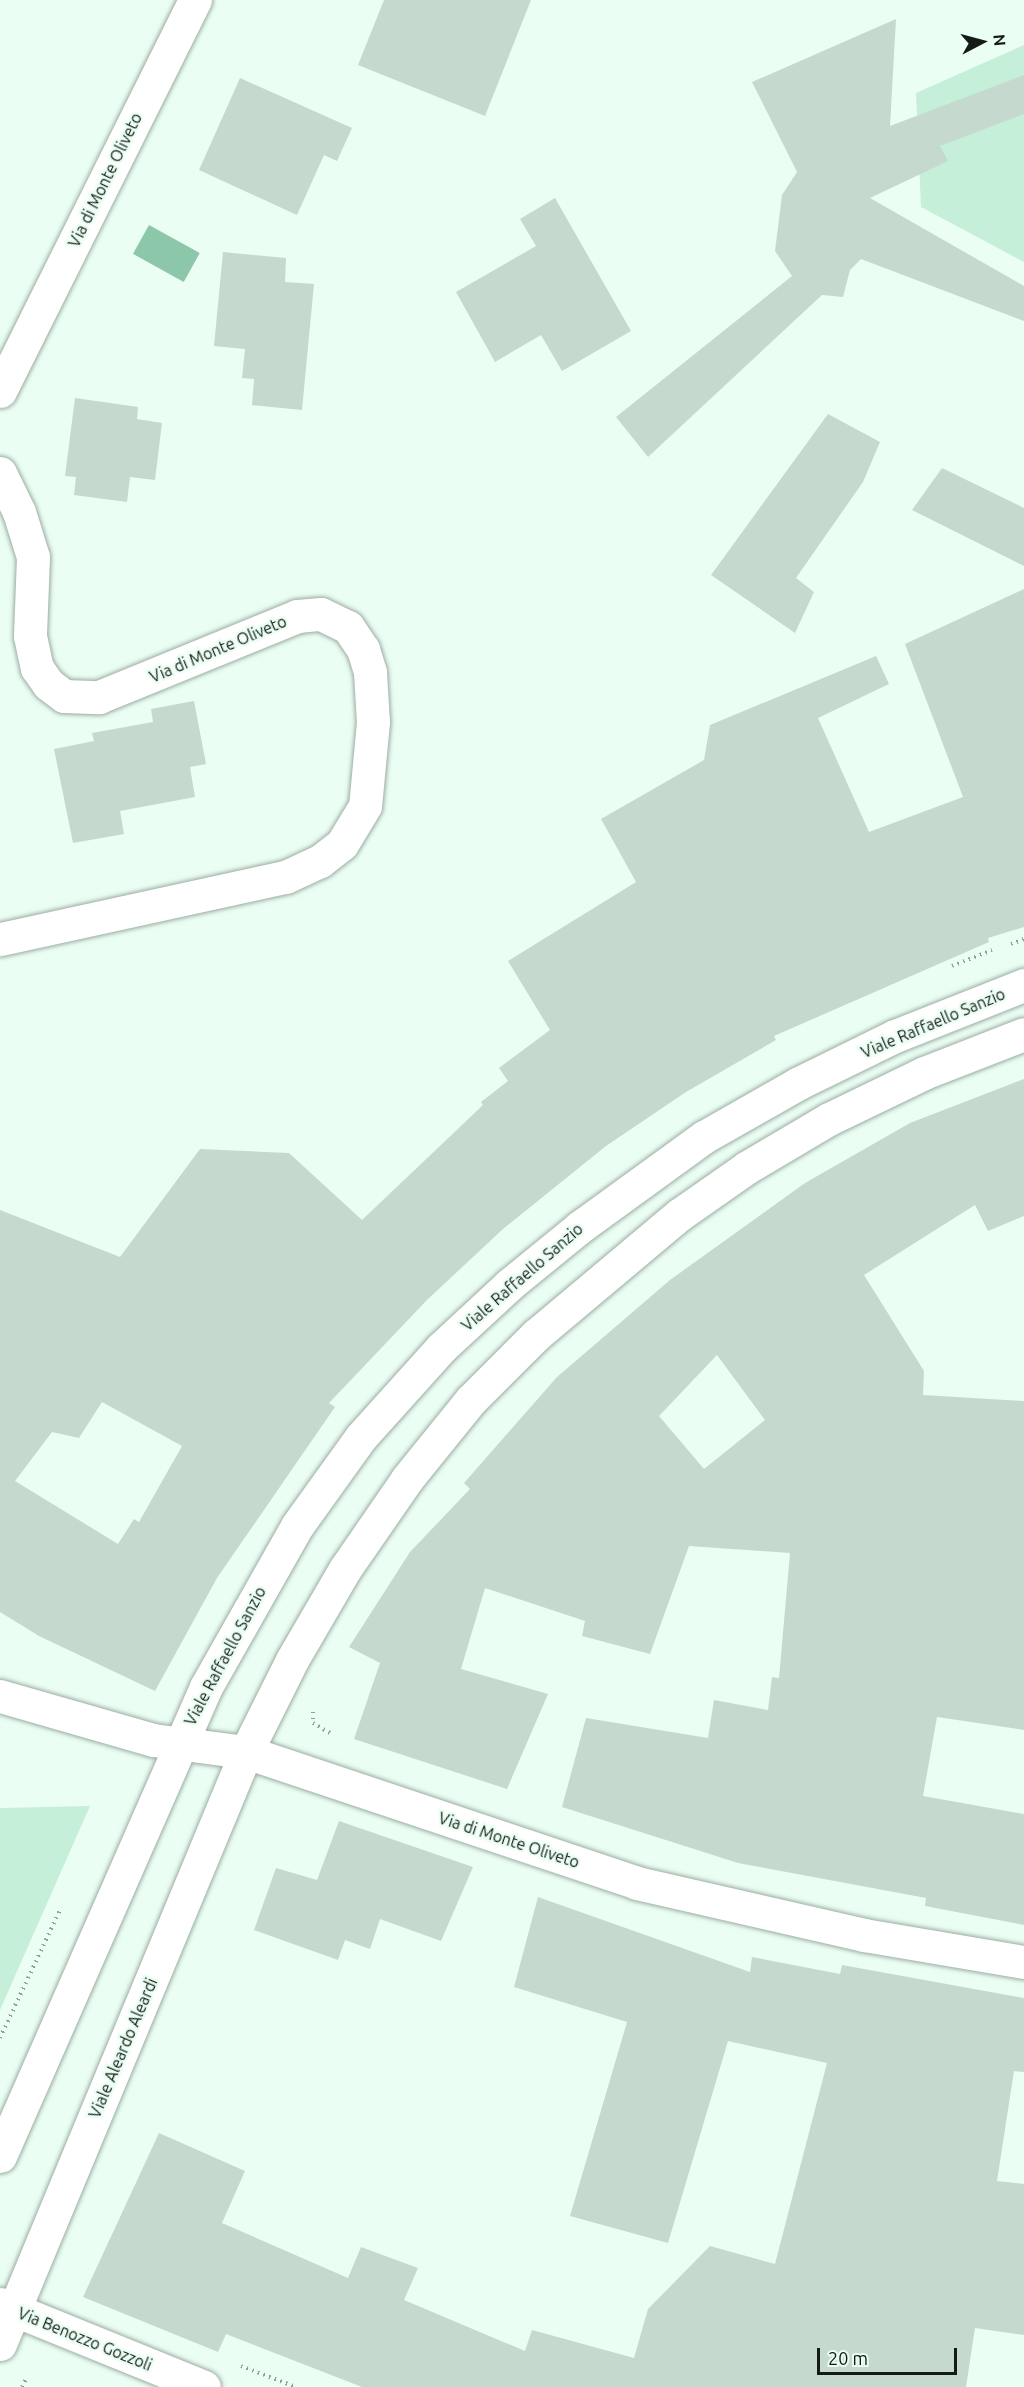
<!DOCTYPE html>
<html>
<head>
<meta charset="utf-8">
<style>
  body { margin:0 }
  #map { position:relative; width:1024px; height:2387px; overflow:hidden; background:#ebfef3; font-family:Ubuntu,sans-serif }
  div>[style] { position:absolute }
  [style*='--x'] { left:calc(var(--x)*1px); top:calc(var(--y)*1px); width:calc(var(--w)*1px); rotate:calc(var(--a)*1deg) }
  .green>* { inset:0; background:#c5efd8 }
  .water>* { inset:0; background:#8dc7a9; transform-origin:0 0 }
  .building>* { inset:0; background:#c6d9ce }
  .path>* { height:4px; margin-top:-2px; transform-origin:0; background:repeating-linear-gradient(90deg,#92a098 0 1.5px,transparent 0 6px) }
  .roads { filter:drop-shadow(0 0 2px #9bada3) drop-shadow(0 0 2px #9bada3) }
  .street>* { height:33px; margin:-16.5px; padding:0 16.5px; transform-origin:16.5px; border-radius:16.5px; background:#fff }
  .primary>* { height:33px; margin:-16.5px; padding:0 16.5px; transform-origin:16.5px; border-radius:16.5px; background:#fff }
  span { translate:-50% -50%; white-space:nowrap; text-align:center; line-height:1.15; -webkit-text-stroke:5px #ebfef3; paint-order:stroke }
  .street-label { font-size:16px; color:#141b17 }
  .north { position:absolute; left:952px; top:12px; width:60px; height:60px; -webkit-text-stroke:4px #ebfef3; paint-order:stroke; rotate:84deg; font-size:16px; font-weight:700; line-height:24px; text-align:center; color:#141b17 }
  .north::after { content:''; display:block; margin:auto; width:21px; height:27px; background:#141b17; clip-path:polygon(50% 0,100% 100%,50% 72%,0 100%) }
  .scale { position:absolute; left:817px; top:2348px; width:140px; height:27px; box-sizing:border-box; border:3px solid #141b17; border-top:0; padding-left:8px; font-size:18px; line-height:21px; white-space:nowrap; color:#141b17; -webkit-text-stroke:4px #ebfef3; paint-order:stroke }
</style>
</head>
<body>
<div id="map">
  <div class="green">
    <div style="clip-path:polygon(1024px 45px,1024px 262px,921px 207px,916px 93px)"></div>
    <div style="clip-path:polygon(90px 1806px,0 2010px,0 1808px)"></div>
  </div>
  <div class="water">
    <div style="left:149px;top:225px;width:58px;height:33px;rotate:29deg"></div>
  </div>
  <div class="building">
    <div style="clip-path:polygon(384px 0,531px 0,485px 116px,358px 65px)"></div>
    <div style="clip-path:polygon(896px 19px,890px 126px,1024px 75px,1024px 114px,940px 146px,948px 161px,870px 198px,1024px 286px,1024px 321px,861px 259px,850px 270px,843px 297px,822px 295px,648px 457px,616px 417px,792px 276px,775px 251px,782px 195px,797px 172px,752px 82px)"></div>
    <div style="clip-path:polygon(240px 78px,352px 128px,337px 161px,324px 155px,297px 215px,199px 170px)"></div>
    <div style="clip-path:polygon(555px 198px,631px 331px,562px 371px,541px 335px,495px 362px,456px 292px,536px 246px,520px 219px)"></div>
    <div style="clip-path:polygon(223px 252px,286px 258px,285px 282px,314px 284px,302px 410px,252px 405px,254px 379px,242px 378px,245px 349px,214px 346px)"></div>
    <div style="clip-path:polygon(75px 398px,138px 407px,137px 419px,162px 423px,155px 480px,130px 477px,127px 502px,74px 495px,76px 477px,65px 476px)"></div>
    <div style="clip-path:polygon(828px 414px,880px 442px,863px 482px,796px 578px,814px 592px,795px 633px,711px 575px)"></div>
    <div style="clip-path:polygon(942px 468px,1024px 508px,1024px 566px,912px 510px)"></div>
    <div style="clip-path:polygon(evenodd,1024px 589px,1024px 927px,988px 938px,989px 942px,774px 1036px,776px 1040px,686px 1092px,606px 1146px,503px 1229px,427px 1300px,329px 1403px,335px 1407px,217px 1578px,155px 1691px,39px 1636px,0 1612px,0 1210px,120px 1257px,200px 1149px,289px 1153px,362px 1220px,483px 1105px,481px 1102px,508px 1081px,499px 1068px,550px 1030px,508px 961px,636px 882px,601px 819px,704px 760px,710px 725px,876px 656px,889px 684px,818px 718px,869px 832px,963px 797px,905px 644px,1024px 589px,102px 1402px,182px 1446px,139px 1522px,134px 1519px,118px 1544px,15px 1481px,52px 1432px,79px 1438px,102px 1402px)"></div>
    <div style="clip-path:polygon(194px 701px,206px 764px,190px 767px,195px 797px,120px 811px,124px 834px,73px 843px,54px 749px,94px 741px,92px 733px,153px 722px,151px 709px)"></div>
    <div style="clip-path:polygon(evenodd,1024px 1079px,1024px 1216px,988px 1231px,975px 1205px,864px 1275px,924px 1371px,923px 1395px,1024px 1401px,1024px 1730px,937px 1717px,923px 1796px,1024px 1814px,1024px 1925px,925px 1906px,926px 1898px,738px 1863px,562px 1807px,586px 1718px,708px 1738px,714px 1700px,768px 1710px,772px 1677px,779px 1678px,790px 1553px,689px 1546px,650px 1654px,582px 1636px,585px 1621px,485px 1588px,461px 1669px,548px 1694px,507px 1789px,354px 1739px,380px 1663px,349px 1647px,410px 1552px,470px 1489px,464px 1483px,557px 1377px,670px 1280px,805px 1183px,910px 1123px,1024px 1079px,717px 1355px,765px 1420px,704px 1469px,659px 1416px,717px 1355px)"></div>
    <div style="clip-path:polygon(339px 1821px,473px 1867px,441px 1941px,380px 1919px,370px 1949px,345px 1940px,338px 1960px,254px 1930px,276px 1868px,317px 1880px)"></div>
    <div style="clip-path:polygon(538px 1897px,750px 1972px,752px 1957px,840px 1974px,842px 1965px,1024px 1998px,1024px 2072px,1014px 2071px,997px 2181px,1024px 2184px,1024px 2335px,975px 2328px,966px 2387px,362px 2387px,226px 2334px,218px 2352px,83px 2297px,159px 2133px,245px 2171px,222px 2223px,348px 2278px,361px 2247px,418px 2268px,404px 2300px,525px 2351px,532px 2330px,634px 2358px,648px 2309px,710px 2246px,775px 2264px,827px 2063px,728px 2041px,668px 2243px,570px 2216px,627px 2022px,514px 1987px)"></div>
  </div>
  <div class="path">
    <div style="--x:1011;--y:944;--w:14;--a:-21"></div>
    <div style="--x:952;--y:966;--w:43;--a:-21.8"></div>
    <div style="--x:313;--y:1712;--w:11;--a:90"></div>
    <div style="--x:313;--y:1723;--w:21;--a:31"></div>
    <div style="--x:0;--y:2038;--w:144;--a:-64.9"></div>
    <div style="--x:241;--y:2366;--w:59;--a:20.9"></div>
    <div style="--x:22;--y:2387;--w:11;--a:-63"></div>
  </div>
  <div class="roads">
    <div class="street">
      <div style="--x:0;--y:391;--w:437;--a:-63.5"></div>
      <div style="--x:0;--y:473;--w:43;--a:64"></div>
      <div style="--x:19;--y:512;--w:47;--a:72.7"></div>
      <div style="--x:33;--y:557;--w:79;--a:92.2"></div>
      <div style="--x:30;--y:636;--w:33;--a:78"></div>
      <div style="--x:37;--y:668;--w:19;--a:55"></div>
      <div style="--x:48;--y:684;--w:20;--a:37"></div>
      <div style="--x:64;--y:696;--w:35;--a:2"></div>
      <div style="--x:99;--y:697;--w:214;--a:-22.2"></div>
      <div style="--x:297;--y:616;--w:24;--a:-5"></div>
      <div style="--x:321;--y:614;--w:30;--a:26"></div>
      <div style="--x:348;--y:627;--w:27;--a:56"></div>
      <div style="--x:363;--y:649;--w:24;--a:73"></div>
      <div style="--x:370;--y:672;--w:50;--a:86.6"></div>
      <div style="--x:373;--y:722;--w:84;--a:95.4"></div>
      <div style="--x:365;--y:806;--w:44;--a:121.2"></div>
      <div style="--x:342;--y:844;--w:28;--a:142"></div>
      <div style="--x:320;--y:861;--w:38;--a:155"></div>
      <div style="--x:285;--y:877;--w:292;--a:167.7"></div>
      <div style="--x:0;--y:1696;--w:159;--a:16"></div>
      <div style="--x:153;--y:1740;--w:94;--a:7.4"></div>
      <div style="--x:246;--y:1752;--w:412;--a:18.5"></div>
      <div style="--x:637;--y:1883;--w:233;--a:12.9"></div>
      <div style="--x:864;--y:1935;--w:162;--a:9.6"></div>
      <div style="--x:0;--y:2304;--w:220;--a:22.1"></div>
    </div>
    <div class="primary">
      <div style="--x:0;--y:2156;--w:512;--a:-66.29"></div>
      <div style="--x:206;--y:1687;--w:185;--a:-60.5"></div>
      <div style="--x:297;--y:1526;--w:110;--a:-54.3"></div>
      <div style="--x:361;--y:1437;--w:120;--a:-48"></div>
      <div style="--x:441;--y:1348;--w:94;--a:-42.8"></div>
      <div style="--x:510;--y:1284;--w:90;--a:-39.2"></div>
      <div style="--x:580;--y:1227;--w:153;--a:-36"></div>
      <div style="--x:704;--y:1137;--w:109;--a:-29.6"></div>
      <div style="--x:799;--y:1083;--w:107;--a:-26.1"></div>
      <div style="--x:895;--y:1036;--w:139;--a:-21.6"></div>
      <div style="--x:0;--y:2344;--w:641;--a:-67.44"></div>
      <div style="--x:246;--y:1752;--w:103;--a:-63.4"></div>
      <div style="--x:292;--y:1660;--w:105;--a:-59.8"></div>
      <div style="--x:345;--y:1569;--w:109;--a:-55.4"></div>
      <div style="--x:407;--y:1479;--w:102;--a:-51"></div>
      <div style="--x:471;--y:1400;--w:92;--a:-45"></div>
      <div style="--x:536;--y:1335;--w:187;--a:-40"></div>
      <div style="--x:679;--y:1215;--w:82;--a:-35"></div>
      <div style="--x:746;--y:1168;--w:96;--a:-30.6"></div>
      <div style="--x:829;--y:1119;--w:106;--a:-25.8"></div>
      <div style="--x:924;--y:1073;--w:107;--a:-21.3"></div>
    </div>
  </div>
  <div class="street-label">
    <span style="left:105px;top:180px;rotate:-64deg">Via di Monte Oliveto</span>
    <span style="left:218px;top:649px;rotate:-23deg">Via di Monte Oliveto</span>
    <span style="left:933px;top:1023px;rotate:-23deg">Viale Raffaello Sanzio</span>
    <span style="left:522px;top:1277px;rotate:-41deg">Viale Raffaello Sanzio</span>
    <span style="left:225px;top:1656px;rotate:-62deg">Viale Raffaello Sanzio</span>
    <span style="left:509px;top:1840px;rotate:18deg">Via di Monte Oliveto</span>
    <span style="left:123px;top:2048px;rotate:-67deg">Viale Aleardo Aleardi</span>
    <span style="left:85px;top:2339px;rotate:22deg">Via Benozzo Gozzoli</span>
  </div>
  <div class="north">N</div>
  <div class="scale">20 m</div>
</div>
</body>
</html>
